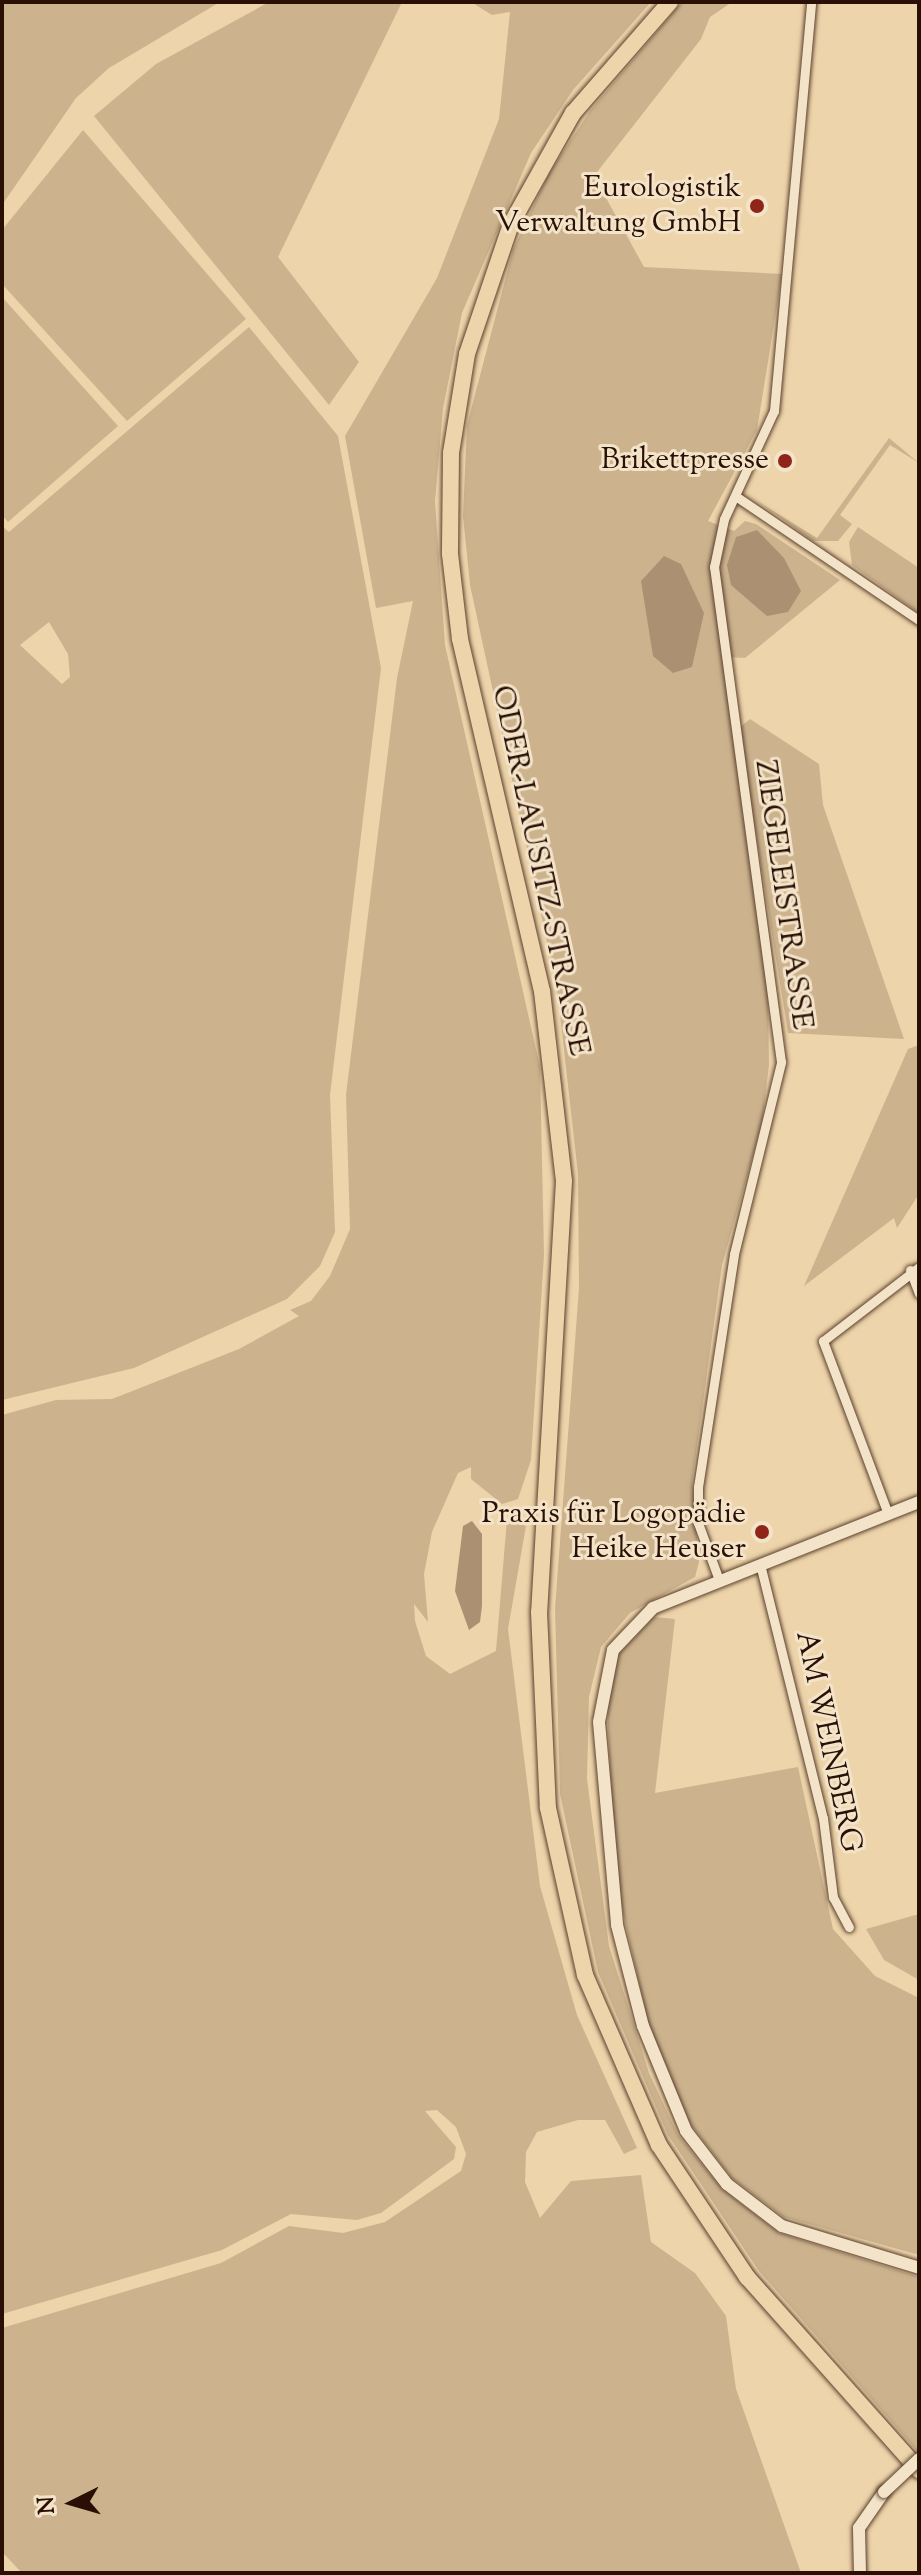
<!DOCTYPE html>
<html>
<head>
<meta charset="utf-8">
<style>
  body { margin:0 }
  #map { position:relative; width:921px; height:2575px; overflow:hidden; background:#edd4aa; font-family:"Sorts Mill Goudy",serif }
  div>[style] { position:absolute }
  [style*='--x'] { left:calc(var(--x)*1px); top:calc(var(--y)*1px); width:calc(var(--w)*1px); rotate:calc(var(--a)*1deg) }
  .green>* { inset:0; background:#ccb38e }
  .water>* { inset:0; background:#ab9172 }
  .roads { filter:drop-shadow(0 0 2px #5b402e) drop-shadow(0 0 2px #5b402e) }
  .minor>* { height:9px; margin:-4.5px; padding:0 4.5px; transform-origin:4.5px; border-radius:4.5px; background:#f3e3c8 }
  .tertiary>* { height:12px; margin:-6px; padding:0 6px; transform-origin:6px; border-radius:6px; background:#f3e3c8 }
  .trunk>* { height:16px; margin:-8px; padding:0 8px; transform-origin:8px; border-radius:8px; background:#edd4aa }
  .bridges { filter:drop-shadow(0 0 2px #5b402e) drop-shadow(0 0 2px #5b402e) }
  .tertiary-bridge>* { height:12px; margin:-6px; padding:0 6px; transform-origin:6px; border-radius:6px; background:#f3e3c8 }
  .dots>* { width:22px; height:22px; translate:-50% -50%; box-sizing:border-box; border:4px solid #f3e3c8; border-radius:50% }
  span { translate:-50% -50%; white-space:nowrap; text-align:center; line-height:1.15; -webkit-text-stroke:6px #f3e3c8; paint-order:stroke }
  .poi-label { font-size:30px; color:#2a0f04 }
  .right { translate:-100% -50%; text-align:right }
  .street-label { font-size:30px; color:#2a0f04 }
  .frame { position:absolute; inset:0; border:4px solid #2a0f04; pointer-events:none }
  .north { position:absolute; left:32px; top:2463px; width:80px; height:80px; -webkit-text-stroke:6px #f3e3c8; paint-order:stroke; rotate:265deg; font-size:22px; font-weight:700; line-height:32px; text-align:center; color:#2a0f04 }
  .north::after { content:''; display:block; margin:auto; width:28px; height:36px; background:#2a0f04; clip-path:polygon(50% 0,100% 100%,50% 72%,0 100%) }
</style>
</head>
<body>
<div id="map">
  <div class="green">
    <div style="clip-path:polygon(2px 2px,220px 2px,109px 68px,76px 98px,2px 205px)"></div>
    <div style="clip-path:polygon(269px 2px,402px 2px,278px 257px,359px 362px,329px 405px,94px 116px,156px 64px)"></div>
    <div style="clip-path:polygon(471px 2px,651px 2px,573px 90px,531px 153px,462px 313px,443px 408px,435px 501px,445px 645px,540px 1067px,544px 1255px,531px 1460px,518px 1499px,502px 1504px,471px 1479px,471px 1467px,458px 1473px,432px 1532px,424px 1574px,428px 1622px,414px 1604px,415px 1621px,426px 1656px,450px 1674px,496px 1651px,507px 1519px,526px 1526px,508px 1629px,540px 1886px,577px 2015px,637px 2148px,624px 2154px,605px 2120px,578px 2120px,537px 2132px,526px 2152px,525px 2182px,540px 2218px,571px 2181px,641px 2175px,651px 2242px,695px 2273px,726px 2316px,736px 2389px,801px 2573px,22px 2573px,2px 2552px,2px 2328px,221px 2263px,289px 2226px,343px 2233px,385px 2222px,461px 2171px,466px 2154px,456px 2127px,437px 2110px,425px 2111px,456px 2147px,454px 2159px,381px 2213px,357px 2220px,291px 2214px,222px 2250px,2px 2314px,2px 1415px,56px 1400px,112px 1399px,239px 1349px,299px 1316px,290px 1310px,311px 1301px,330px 1276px,350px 1229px,346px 1095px,397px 678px,413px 601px,376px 608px,345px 436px,437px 278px,499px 119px,510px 12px,492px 15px)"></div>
    <div style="clip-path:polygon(682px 2px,732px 2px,710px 17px,701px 39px,594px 176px,644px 267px,782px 274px,757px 430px,708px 521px,734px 531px,745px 521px,756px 524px,840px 580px,745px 658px,728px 657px,768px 997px,769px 1065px,762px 1123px,722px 1265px,692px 1482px,699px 1562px,695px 1577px,630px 1613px,601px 1647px,589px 1697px,587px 1779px,609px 1946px,649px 2073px,678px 2135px,723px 2190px,779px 2233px,919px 2277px,919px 2453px,759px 2271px,668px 2135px,598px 1972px,560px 1794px,555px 1608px,579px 1288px,578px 1174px,557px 988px,470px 585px,463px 516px,467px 425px,513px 250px,548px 175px,590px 111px)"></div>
    <div style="clip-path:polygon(83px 130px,246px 319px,127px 421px,2px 284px,2px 230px)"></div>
    <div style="clip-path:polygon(2px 297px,118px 426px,8px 522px,2px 515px)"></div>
    <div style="clip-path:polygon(evenodd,249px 327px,338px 436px,381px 668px,330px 1095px,335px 1232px,320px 1266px,287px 1299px,134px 1368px,2px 1400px,2px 526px,9px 532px,249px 327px,49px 622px,68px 654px,70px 677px,62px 684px,20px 645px,49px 622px)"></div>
    <div style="clip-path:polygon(889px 438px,919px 463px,890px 445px,840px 515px,852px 524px,838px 541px,813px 541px,757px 501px,817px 538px)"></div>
    <div style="clip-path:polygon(858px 527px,919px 568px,919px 613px,852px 565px,849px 542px)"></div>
    <div style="clip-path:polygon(750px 719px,819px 764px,823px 805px,904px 1039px,788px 1033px,739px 728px)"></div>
    <div style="clip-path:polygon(919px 1045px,919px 1194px,897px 1228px,894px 1218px,804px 1286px,908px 1049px)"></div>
    <div style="clip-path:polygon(654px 1617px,675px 1619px,655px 1793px,798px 1767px,833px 1929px,875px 1976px,919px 1998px,919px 2255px,784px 2217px,732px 2178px,686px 2118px,648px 2022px,614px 1872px,607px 1699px,619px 1654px)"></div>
    <div style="clip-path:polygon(919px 1914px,919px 1980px,884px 1960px,866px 1929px)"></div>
  </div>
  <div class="water">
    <div style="clip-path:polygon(757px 530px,784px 558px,801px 591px,788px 612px,767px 616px,731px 585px,727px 565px,736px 537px)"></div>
    <div style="clip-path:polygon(664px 556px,681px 564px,704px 613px,692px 667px,673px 673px,653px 656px,641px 581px)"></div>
    <div style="clip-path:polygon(472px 1521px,482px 1534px,482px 1606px,480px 1622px,469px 1630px,455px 1591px,463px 1526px)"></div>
  </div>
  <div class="roads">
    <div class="minor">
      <div style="--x:737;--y:497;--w:220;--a:34.1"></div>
      <div style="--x:910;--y:1270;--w:25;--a:69"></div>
      <div style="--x:888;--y:1514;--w:185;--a:-110.6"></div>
      <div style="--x:823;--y:1341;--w:121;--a:-37.6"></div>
      <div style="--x:760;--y:1564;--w:262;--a:76.1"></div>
      <div style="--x:823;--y:1818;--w:80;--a:82.8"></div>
      <div style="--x:833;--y:1897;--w:34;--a:62"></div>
      <div style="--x:719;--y:1580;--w:61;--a:-110.2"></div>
      <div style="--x:698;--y:1523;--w:36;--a:-90"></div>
      <div style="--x:698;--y:1487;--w:236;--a:-81.2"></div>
      <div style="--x:734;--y:1254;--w:198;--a:-76.2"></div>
      <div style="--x:781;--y:1062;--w:500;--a:-97.7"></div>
      <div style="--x:714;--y:567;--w:49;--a:-78.2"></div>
      <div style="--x:724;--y:519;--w:119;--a:-65.2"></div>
      <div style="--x:774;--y:411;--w:411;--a:-84.8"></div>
    </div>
    <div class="tertiary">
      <div style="--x:919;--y:1502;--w:286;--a:158.3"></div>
      <div style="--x:653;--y:1608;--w:58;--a:133.6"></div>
      <div style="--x:613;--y:1650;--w:73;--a:101"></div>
      <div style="--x:599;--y:1722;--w:204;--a:84.9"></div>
      <div style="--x:617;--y:1925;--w:104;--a:75.6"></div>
      <div style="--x:643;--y:2026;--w:113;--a:67.7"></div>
      <div style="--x:686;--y:2131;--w:67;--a:52.3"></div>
      <div style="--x:727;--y:2184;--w:69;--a:37.4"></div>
      <div style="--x:782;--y:2226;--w:143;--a:17"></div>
      <div style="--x:860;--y:2573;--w:45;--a:-91.3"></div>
      <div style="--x:859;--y:2528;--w:44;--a:-55.2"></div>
    </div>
    <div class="trunk">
      <div style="--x:670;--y:2;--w:147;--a:131.1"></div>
      <div style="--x:573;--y:113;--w:127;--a:119.2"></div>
      <div style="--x:511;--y:224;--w:137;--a:108.7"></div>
      <div style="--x:467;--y:354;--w:100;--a:99.2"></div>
      <div style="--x:451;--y:453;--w:101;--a:90.6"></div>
      <div style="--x:450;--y:554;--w:86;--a:83.3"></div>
      <div style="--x:460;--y:639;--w:361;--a:76.9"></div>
      <div style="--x:542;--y:991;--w:191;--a:83.4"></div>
      <div style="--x:564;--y:1181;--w:432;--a:93.3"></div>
      <div style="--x:539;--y:1612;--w:196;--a:87.4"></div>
      <div style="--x:548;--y:1808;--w:171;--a:77.5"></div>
      <div style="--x:585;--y:1975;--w:185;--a:66.5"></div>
      <div style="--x:659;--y:2145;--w:159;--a:56.3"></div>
      <div style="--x:747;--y:2277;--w:259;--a:48.3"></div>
    </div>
  </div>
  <div class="bridges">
    <div class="tertiary-bridge">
      <div style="--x:884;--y:2492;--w:48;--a:-43.3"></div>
    </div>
  </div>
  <div class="dots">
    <div style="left:757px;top:206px;background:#8f2418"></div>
    <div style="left:785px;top:461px;background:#8f2418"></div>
    <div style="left:762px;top:1532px;background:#8f2418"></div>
  </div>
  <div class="poi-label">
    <span class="right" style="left:741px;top:206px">Eurologistik<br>Verwaltung GmbH</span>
    <span class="right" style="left:769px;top:461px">Brikettpresse</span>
    <span class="right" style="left:746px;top:1532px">Praxis für Logopädie<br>Heike Heuser</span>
  </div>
  <div class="street-label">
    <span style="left:539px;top:871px;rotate:78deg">ODER-LAUSITZ-STRASSE</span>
    <span style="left:782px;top:895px;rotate:82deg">ZIEGELEISTRASSE</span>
    <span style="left:827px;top:1742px;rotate:78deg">AM WEINBERG</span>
  </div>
  <div class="frame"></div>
  <div class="north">N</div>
</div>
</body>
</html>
